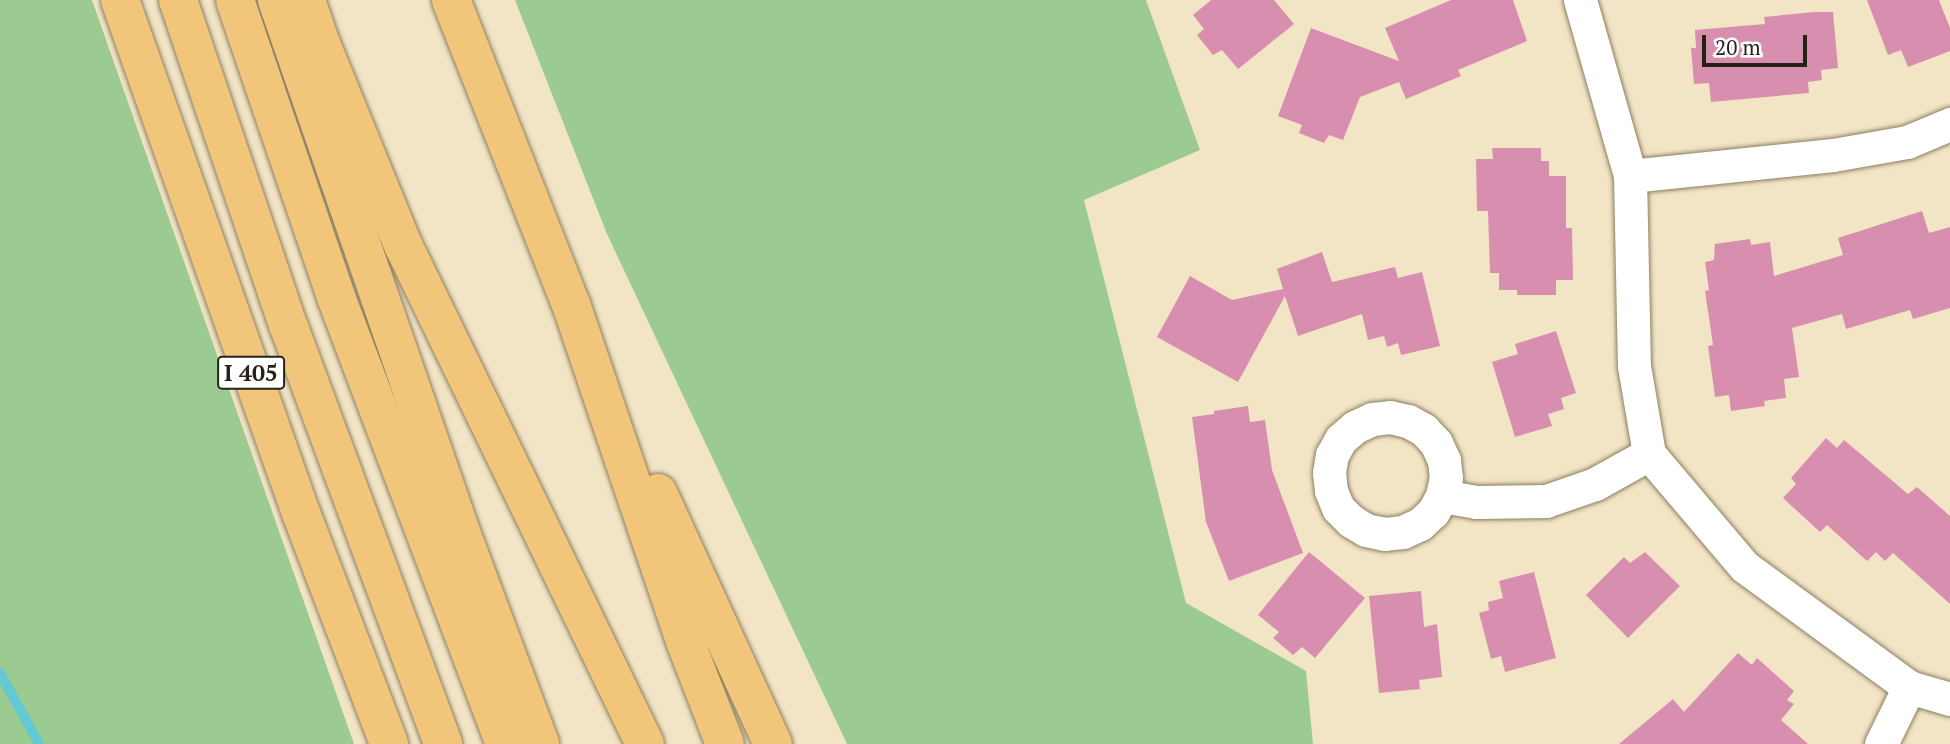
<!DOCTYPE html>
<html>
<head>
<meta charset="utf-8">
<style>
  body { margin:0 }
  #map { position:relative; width:1950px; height:744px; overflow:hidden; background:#f2e5c5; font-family:"PT Serif",serif }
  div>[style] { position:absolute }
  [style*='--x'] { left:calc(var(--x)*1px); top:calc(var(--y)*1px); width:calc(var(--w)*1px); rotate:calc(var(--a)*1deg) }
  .green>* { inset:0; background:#9ccb92 }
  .stream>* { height:10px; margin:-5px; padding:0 5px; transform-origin:5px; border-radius:5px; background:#63cad4 }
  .building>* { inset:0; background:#d88faf }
  .roads { filter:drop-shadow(0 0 2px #8c7f62) drop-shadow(0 0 2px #8c7f62) }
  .street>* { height:33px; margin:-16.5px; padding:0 16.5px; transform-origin:16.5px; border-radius:16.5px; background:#fff }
  .highway>* { height:38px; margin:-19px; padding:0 19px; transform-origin:19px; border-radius:19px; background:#f1c67a }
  span { translate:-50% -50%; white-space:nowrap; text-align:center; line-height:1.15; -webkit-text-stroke:6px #fff; paint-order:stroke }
  .shield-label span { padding:2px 5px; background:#fff; border:2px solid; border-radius:5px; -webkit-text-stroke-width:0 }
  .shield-label { font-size:23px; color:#272216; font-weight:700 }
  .scale { position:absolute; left:1702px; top:35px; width:105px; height:32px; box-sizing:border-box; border:4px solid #272216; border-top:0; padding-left:9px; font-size:21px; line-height:24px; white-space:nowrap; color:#272216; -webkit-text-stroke:5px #fff; paint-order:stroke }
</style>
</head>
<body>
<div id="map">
  <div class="green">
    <div style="clip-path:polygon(0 0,92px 0,354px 744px,0 744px)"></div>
    <div style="clip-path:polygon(515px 0,1146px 0,1200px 150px,1084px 200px,1186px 603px,1306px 671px,1313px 744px,847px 744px,607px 234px)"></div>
  </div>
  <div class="stream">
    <div style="--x:0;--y:673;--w:81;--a:61.2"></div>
  </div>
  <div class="building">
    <div style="clip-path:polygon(1211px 0,1274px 0,1294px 24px,1238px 69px,1222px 50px,1213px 55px,1197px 35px,1204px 29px,1193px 15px)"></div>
    <div style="clip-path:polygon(1451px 0,1513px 0,1527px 41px,1458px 70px,1461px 76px,1406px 99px,1399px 82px,1360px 97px,1343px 140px,1329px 135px,1324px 143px,1299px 133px,1302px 125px,1278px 116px,1311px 28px,1399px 61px,1385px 28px)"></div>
    <div style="clip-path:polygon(1867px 0,1939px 0,1950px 28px,1950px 51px,1908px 67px,1901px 50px,1888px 55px)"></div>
    <div style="clip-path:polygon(1814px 12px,1833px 12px,1838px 68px,1821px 70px,1822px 80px,1808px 82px,1809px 93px,1711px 102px,1709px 83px,1694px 84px,1691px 48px,1696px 48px,1695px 30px,1765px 24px,1764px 17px)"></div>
    <div style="clip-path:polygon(1492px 148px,1541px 148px,1541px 161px,1549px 161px,1549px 176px,1566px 176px,1566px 228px,1572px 228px,1573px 280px,1556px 280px,1556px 295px,1517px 295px,1517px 290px,1499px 290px,1499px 273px,1490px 273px,1488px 211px,1477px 211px,1476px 159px,1493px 159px)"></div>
    <div style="clip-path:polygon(1922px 211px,1929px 233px,1950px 227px,1950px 308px,1913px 319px,1910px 310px,1846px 329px,1842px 314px,1792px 328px,1799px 377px,1784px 379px,1786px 398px,1764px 401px,1765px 406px,1731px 411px,1729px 395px,1715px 397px,1708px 346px,1713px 345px,1705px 291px,1709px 290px,1705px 262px,1714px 260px,1715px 244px,1750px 239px,1751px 245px,1770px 242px,1774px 276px,1843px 255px,1838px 238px)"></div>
    <div style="clip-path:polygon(1322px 252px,1332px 282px,1395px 267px,1398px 278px,1422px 272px,1440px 346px,1401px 355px,1398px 343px,1387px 347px,1384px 336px,1368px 340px,1362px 314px,1298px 336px,1285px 296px,1238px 382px,1157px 337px,1190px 276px,1232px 300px,1283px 289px,1277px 269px)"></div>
    <div style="clip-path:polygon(1556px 331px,1576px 393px,1561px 398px,1564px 409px,1548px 414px,1552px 426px,1515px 437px,1492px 362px,1518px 354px,1515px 344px)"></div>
    <div style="clip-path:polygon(1248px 406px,1250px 422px,1265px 420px,1272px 470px,1303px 553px,1229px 581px,1206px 522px,1192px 417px,1214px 414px,1214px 411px)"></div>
    <div style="clip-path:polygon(1826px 438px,1837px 448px,1844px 440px,1908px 494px,1917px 487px,1950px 516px,1950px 604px,1893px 553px,1885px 561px,1876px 552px,1867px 561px,1827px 525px,1820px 532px,1783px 498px,1796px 484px,1791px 478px)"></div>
    <div style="clip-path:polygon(1309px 552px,1365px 598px,1315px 658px,1302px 647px,1293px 655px,1273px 638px,1279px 632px,1258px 615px)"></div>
    <div style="clip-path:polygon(1645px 552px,1680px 586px,1628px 638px,1586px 595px,1624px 557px,1630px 563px)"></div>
    <div style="clip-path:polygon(1534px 572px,1556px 658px,1505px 672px,1501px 656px,1491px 659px,1479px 613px,1489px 610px,1488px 602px,1503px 598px,1499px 581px)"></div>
    <div style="clip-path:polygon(1421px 591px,1424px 627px,1437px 624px,1442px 677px,1419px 680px,1420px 689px,1379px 693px,1369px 596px)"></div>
    <div style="clip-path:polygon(1738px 653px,1752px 665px,1757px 658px,1794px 691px,1787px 700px,1794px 704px,1781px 720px,1808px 744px,1619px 744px,1673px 699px,1684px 712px)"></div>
  </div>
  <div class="roads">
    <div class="street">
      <div style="--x:1580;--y:0;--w:183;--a:74.1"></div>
      <div style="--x:1630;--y:176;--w:190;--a:88.8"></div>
      <div style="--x:1634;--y:366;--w:89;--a:80.3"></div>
      <div style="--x:1649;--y:454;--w:148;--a:49.7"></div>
      <div style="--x:1745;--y:567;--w:203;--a:36.2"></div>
      <div style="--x:1909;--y:687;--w:43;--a:16.3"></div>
      <div style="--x:1630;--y:176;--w:204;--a:-5.9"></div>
      <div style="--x:1833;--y:155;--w:75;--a:-10"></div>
      <div style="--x:1907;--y:142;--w:47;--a:-22.7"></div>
      <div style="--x:1442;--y:496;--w:18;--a:119"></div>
      <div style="--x:1433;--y:512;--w:18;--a:137"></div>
      <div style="--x:1420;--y:524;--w:19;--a:155"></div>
      <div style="--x:1403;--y:532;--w:18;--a:174"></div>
      <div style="--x:1385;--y:534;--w:19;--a:-168"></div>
      <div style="--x:1366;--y:530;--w:17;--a:-149"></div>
      <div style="--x:1351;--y:521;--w:18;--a:-135"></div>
      <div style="--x:1338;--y:508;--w:18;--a:-112"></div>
      <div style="--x:1331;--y:491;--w:18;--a:-96"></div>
      <div style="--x:1329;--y:473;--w:18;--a:-81"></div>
      <div style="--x:1332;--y:455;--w:18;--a:-61"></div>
      <div style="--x:1341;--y:439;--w:18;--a:-41"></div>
      <div style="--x:1355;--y:427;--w:19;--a:-25"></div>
      <div style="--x:1372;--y:419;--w:18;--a:-6"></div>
      <div style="--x:1390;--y:417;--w:18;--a:13"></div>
      <div style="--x:1408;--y:421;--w:18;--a:29"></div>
      <div style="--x:1424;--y:430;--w:18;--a:47"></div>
      <div style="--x:1436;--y:443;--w:19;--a:65"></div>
      <div style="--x:1444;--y:460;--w:18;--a:84"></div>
      <div style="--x:1446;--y:478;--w:18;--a:103"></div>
      <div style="--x:1442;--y:496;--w:35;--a:10"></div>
      <div style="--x:1476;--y:502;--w:70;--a:-0.8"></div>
      <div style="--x:1546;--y:501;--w:52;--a:-19.1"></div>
      <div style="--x:1595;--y:484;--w:62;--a:-29.1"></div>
      <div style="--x:1881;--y:744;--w:64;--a:-63.8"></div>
    </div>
    <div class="highway">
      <div style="--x:120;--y:0;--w:544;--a:70.57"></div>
      <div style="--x:301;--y:513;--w:247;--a:69.1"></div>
      <div style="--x:178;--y:0;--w:345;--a:71.3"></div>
      <div style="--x:289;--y:327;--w:445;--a:69.7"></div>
      <div style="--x:235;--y:0;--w:314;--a:71.2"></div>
      <div style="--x:336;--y:297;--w:478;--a:69.3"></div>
      <div style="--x:277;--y:0;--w:566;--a:70.92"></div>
      <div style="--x:462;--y:535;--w:223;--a:69.5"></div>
      <div style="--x:306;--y:0;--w:46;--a:71.2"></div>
      <div style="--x:321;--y:44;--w:219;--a:67.8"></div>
      <div style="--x:404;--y:247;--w:552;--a:64.13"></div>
      <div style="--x:451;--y:0;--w:327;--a:68.5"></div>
      <div style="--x:571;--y:304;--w:356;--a:71.3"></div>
      <div style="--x:685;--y:641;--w:110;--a:68.8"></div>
      <div style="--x:658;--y:493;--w:276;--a:65.4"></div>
    </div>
  </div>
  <div class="shield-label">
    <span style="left:251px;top:373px">I 405</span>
  </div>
  <div class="scale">20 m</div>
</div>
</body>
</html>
